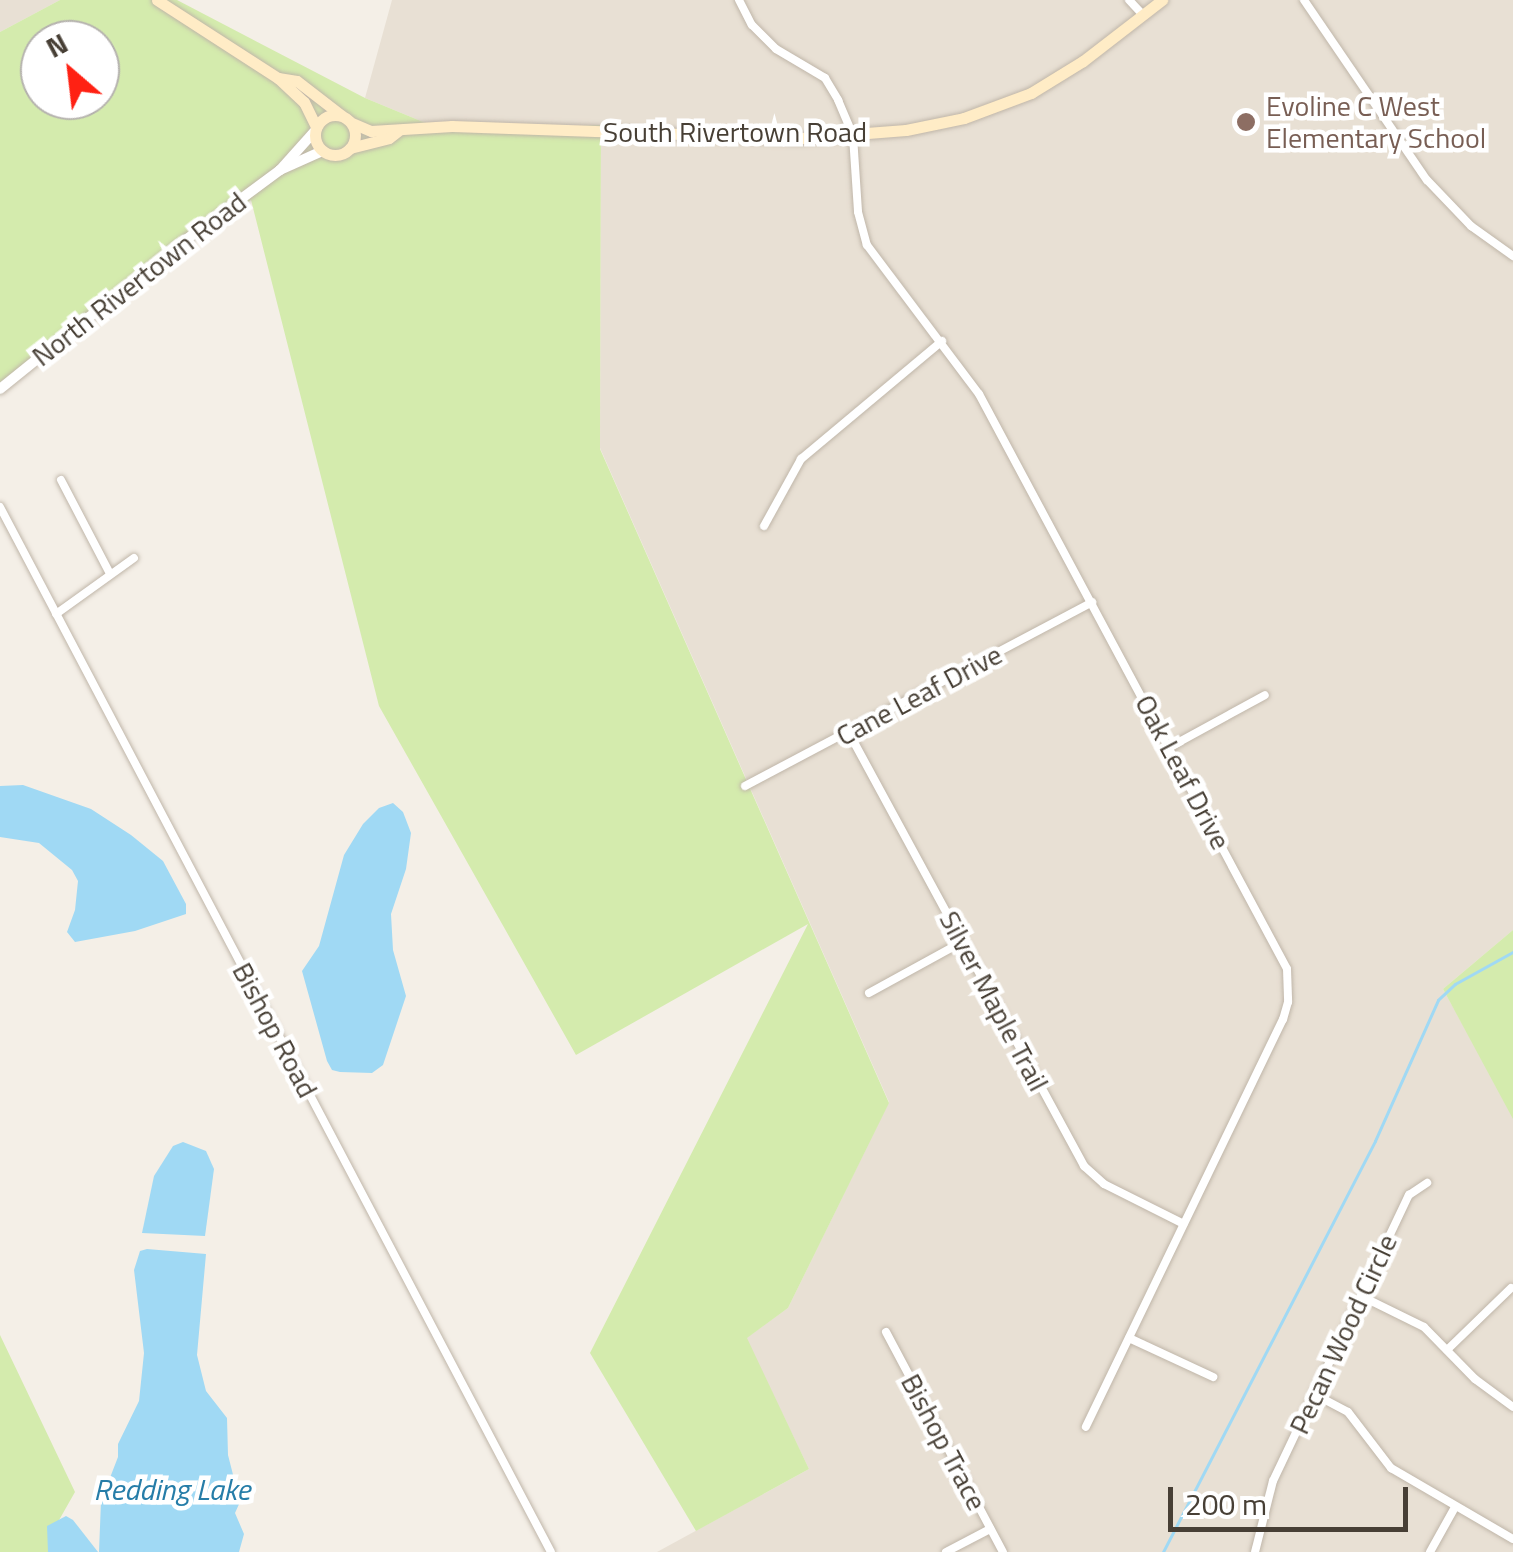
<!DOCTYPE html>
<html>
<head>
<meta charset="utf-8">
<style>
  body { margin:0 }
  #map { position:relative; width:1513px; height:1552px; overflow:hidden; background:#f4efe7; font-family:"Titillium Web",sans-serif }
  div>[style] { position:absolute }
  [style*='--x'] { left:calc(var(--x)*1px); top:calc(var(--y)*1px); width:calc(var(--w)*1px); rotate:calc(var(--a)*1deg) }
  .residential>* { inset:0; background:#e8e0d4 }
  .green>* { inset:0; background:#d4ebad }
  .water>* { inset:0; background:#a0d9f4 }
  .stream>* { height:2.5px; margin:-1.25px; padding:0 1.25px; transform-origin:1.25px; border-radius:1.25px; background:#a0d9f4 }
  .roads { filter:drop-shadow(0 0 2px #c0b6a9) drop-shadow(0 0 2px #c0b6a9) }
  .minor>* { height:8px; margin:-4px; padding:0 4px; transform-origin:4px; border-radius:4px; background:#fff }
  .tertiary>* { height:10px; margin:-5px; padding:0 5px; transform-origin:5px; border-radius:5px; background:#fff }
  .secondary>* { height:11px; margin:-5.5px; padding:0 5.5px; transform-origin:5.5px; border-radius:5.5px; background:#ffecc6 }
  .secondary>.ring { margin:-5.5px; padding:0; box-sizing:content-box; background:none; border:11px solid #ffecc6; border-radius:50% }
  .dots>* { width:28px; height:28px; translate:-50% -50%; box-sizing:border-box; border:5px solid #fff; border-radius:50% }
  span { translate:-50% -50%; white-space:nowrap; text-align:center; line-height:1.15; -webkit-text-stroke:9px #fff; paint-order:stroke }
  .education-label { font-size:28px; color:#785e54 }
  .left { translate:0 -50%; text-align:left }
  .street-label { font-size:28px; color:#473f35 }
  .water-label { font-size:30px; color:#267da8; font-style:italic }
  .north { position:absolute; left:20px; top:20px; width:100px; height:100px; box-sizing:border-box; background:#fff; border:2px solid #b5b2ae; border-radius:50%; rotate:332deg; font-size:28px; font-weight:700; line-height:40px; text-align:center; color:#473f35 }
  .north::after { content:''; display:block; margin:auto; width:35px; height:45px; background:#ff2113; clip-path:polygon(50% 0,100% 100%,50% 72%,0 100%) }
  .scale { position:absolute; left:1168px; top:1487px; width:240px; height:45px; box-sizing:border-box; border:5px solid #473f35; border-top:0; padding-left:12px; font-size:30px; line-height:35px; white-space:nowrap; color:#473f35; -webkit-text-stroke:8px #fff; paint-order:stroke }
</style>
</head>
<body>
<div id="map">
  <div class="residential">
    <div style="clip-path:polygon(0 0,60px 0,0 32px)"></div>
    <div style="clip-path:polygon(392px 0,1513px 0,1513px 930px,1443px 989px,1513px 1116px,1513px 1552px,657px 1552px,809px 1469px,746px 1338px,788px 1308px,889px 1102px,600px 448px,601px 125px,445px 131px,365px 98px)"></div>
  </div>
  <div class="green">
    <div style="clip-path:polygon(evenodd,60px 0,177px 0,365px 98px,445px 131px,601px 125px,600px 449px,889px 1103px,788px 1308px,747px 1338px,809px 1469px,696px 1531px,590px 1353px,808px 924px,576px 1055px,379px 706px,251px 200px,105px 299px,0 387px,0 32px,60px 0,40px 40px,100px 40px,100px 100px,40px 100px,40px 40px)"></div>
    <div style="clip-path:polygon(1513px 930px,1513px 1119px,1443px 989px)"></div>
    <div style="clip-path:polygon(0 1335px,75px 1492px,50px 1536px,52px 1552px,0 1552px)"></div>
  </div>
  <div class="water">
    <div style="clip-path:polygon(23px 785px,91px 809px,131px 835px,163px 861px,186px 904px,186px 914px,135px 931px,75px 942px,67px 932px,75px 910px,78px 881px,72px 870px,39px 843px,0 837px,0 786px)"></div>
    <div style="clip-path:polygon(393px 803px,403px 812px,411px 833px,406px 869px,391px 914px,393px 950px,406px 996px,383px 1065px,372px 1073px,340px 1072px,332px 1070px,327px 1061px,302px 971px,319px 946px,344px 855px,363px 824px,379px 808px)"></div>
    <div style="clip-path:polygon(183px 1142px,206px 1151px,214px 1169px,205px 1236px,142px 1233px,154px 1176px,173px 1146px)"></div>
    <div style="clip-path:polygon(147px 1249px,206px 1254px,197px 1355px,206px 1391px,227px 1418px,228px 1455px,240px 1502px,235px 1513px,244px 1534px,239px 1552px,99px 1552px,101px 1501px,118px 1457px,118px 1444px,139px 1401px,144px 1353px,134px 1270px,140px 1251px)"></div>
    <div style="clip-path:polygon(66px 1516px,73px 1520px,98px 1552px,48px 1552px,47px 1526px)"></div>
  </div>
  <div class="stream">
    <div style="--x:1163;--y:1552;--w:462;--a:-62.7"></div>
    <div style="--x:1375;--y:1141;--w:154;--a:-65.9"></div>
    <div style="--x:1438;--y:1000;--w:23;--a:-43"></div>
    <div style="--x:1455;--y:984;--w:66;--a:-28.9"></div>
  </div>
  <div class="roads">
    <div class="minor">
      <div style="--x:739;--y:0;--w:28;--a:63"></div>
      <div style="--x:752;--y:25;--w:34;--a:45"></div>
      <div style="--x:776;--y:49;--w:57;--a:30.6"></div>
      <div style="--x:825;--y:78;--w:26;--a:59"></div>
      <div style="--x:838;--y:100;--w:39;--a:67"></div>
      <div style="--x:853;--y:136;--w:76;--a:86.2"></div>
      <div style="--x:858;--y:212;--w:34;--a:75"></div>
      <div style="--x:867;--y:245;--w:186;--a:53.1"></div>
      <div style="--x:979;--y:394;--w:652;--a:61.82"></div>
      <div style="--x:1287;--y:969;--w:33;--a:88"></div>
      <div style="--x:1288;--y:1002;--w:18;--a:106"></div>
      <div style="--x:1283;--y:1019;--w:453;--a:115.8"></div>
      <div style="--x:1129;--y:0;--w:21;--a:47"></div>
      <div style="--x:1304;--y:0;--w:218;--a:55.7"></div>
      <div style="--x:1427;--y:180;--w:64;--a:46.3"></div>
      <div style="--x:1471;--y:226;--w:52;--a:35.5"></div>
      <div style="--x:61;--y:480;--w:104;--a:62.4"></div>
      <div style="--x:0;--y:507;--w:1181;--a:62.2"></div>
      <div style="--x:764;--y:526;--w:77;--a:-61.1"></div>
      <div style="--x:801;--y:459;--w:184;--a:-39.9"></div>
      <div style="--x:56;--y:614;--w:96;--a:-35.7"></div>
      <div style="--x:849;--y:733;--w:493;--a:61.5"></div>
      <div style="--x:1084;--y:1166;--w:27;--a:42"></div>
      <div style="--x:1104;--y:1184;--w:89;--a:26.6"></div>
      <div style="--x:1170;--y:747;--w:108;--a:-28.7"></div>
      <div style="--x:745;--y:786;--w:393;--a:-27.9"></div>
      <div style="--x:869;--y:993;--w:106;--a:-28.7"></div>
      <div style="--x:1361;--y:1296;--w:70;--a:26.2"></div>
      <div style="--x:1424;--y:1327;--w:73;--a:45.6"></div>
      <div style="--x:1475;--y:1379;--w:47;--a:36.4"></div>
      <div style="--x:886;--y:1332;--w:249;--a:62"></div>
      <div style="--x:1129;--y:1338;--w:93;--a:24.9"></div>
      <div style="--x:1447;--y:1350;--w:89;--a:-44.1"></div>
      <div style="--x:1314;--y:1394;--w:38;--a:28"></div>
      <div style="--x:1348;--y:1412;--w:71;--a:52.5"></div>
      <div style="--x:1391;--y:1468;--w:141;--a:30.2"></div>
      <div style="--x:946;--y:1552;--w:50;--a:-27.6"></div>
      <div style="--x:1255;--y:1552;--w:73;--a:-75.8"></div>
      <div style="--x:1273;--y:1481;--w:317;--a:-64.6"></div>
      <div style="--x:1409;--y:1195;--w:22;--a:-34"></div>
      <div style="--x:1430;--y:1552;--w:51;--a:-60.9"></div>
    </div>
    <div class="tertiary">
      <div style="--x:280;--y:170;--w:51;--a:-48.2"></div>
      <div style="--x:0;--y:389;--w:221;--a:-38.9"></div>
      <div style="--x:172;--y:250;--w:134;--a:-36.5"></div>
      <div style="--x:280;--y:170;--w:46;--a:-24.3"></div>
    </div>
    <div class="secondary">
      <div style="--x:157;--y:0;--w:144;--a:32.8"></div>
      <div style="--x:278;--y:78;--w:35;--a:43"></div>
      <div style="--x:304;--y:102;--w:28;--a:64"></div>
      <div style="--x:278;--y:78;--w:19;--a:9"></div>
      <div style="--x:297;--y:81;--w:56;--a:37.7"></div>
      <div class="ring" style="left:315px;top:115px;width:29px;height:29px"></div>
      <div style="--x:352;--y:123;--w:21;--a:23"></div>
      <div style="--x:371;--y:131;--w:81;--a:-3.5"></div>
      <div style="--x:452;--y:126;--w:350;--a:2"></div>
      <div style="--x:802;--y:138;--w:104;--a:-4.4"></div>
      <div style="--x:906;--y:130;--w:59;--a:-11.7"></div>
      <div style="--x:964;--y:118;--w:72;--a:-20.5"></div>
      <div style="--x:1031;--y:93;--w:61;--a:-31.6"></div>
      <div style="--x:1083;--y:61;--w:100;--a:-37.7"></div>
      <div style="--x:350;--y:148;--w:40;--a:-14.4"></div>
      <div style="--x:389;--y:138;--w:11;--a:-38"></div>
    </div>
  </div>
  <div class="dots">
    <div style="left:1246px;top:122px;background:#8d6e63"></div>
  </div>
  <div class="education-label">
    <span class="left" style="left:1266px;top:122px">Evoline C West<br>Elementary School</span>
  </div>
  <div class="street-label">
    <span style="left:735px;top:132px">South Rivertown Road</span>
    <span style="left:139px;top:279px;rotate:-38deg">North Rivertown Road</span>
    <span style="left:919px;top:695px;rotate:-28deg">Cane Leaf Drive</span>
    <span style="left:1183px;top:772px;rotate:62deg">Oak Leaf Drive</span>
    <span style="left:994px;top:1001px;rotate:62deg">Silver Maple Trail</span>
    <span style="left:275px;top:1030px;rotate:62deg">Bishop Road</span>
    <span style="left:1343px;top:1334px;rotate:-65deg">Pecan Wood Circle</span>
    <span style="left:944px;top:1442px;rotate:62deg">Bishop Trace</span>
  </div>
  <div class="water-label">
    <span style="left:172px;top:1489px">Redding Lake</span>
  </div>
  <div class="north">N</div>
  <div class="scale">200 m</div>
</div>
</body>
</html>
